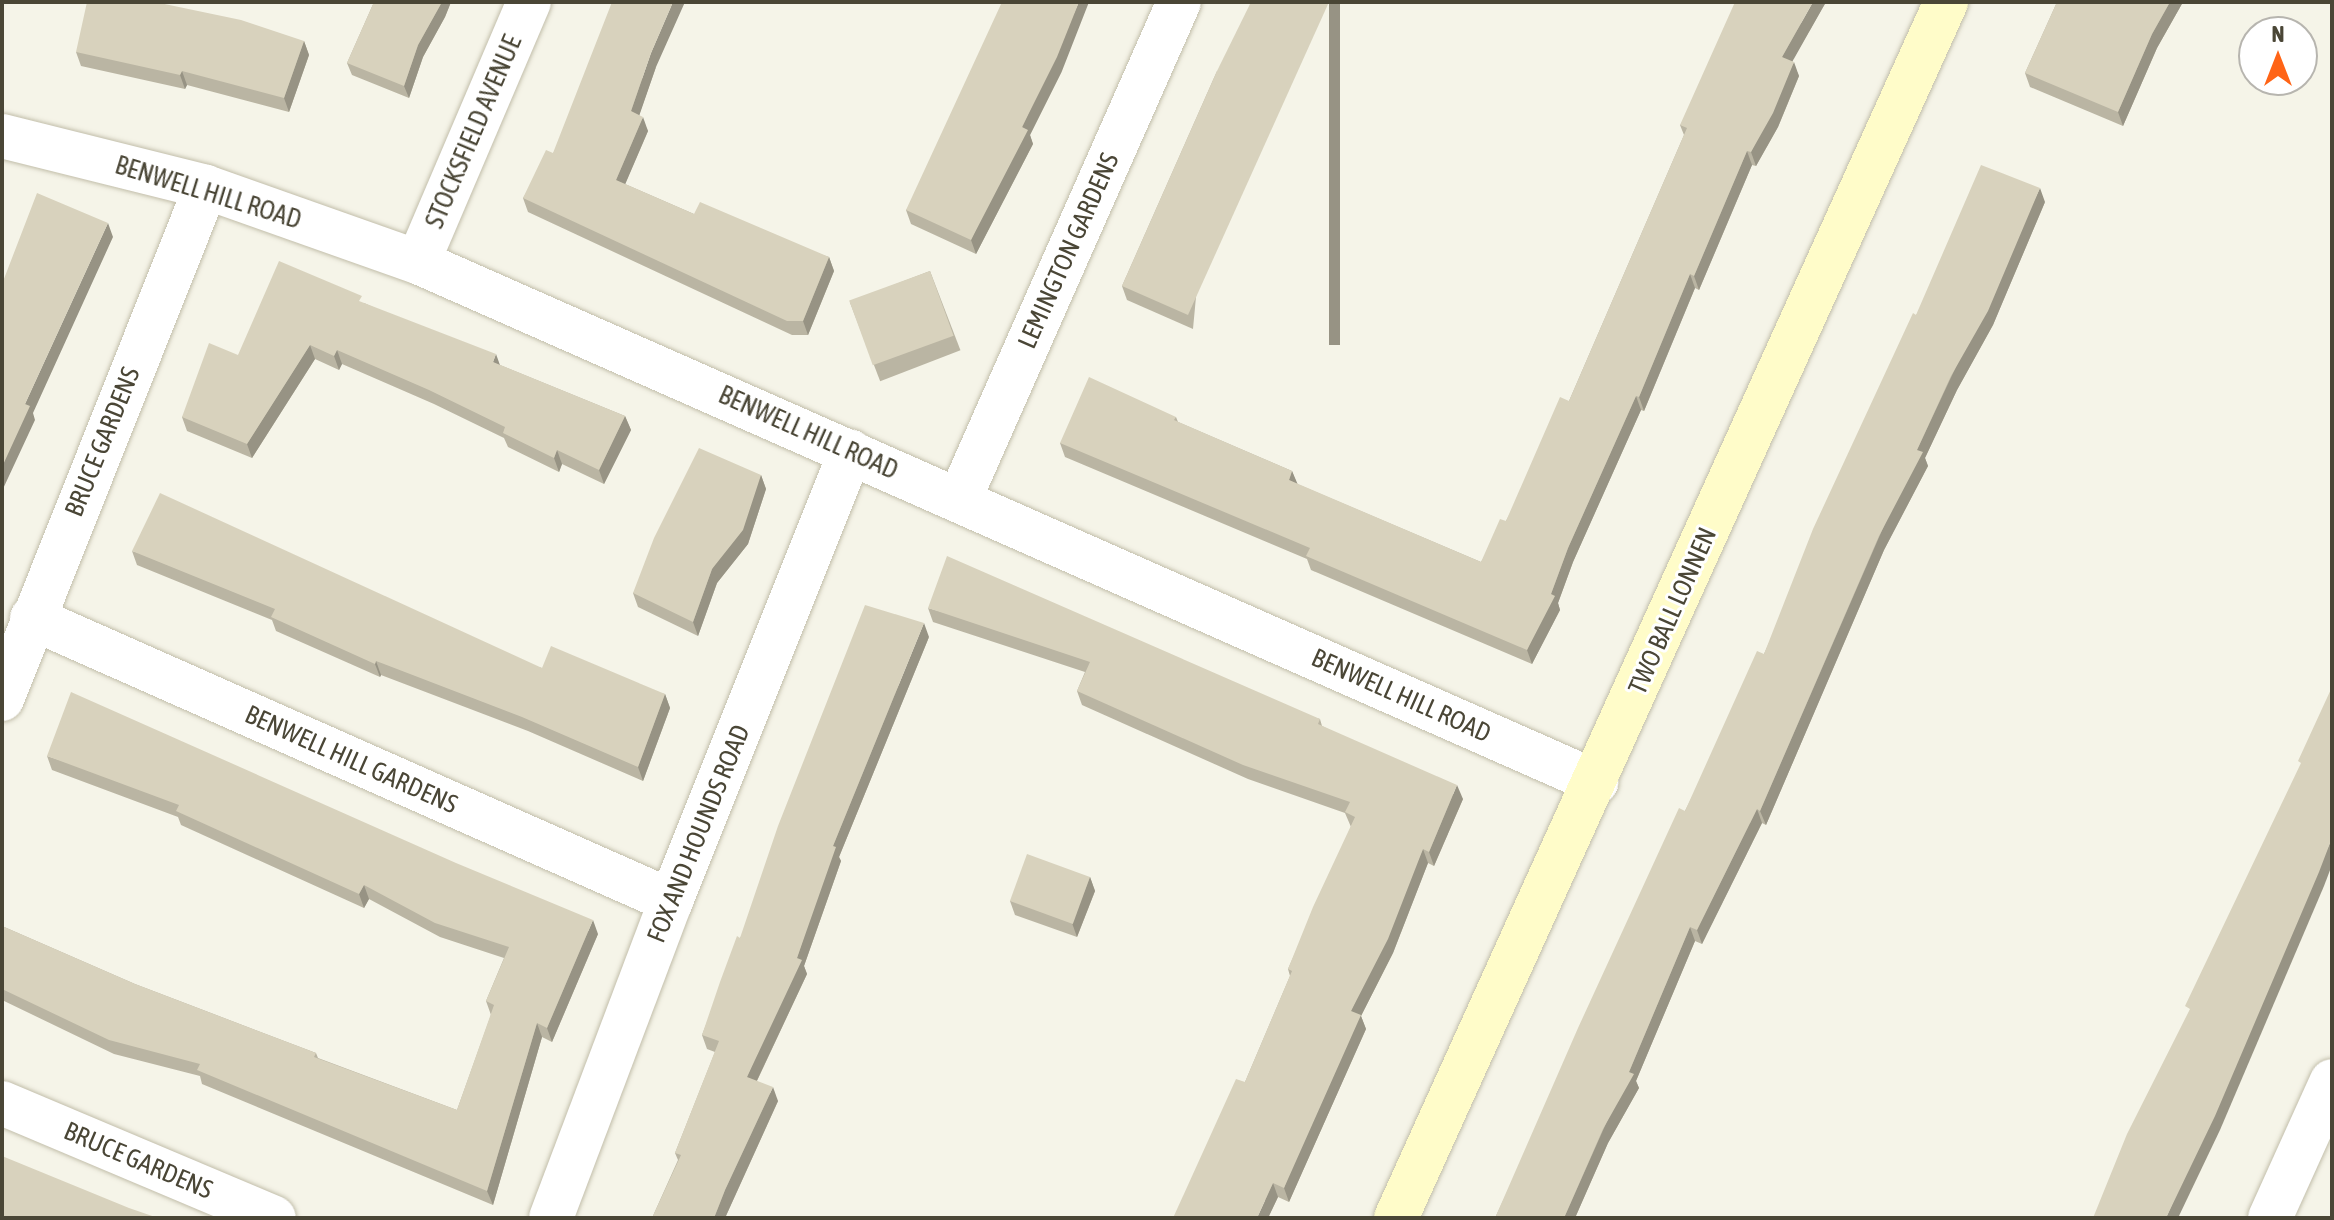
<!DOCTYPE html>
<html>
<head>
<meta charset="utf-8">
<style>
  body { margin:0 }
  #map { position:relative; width:2334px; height:1220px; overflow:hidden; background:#f5f4e8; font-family:"Asap Condensed",sans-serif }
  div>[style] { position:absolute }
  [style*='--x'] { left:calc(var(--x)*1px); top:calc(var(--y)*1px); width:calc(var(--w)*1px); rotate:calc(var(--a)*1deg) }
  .roads { filter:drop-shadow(0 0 2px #c2beaa) drop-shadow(0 0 2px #c2beaa) }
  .minor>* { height:44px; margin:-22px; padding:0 22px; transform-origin:22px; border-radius:22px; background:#fff }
  .secondary>* { height:44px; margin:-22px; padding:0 22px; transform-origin:22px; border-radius:22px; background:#fffcc9 }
  .wall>* { inset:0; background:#bab5a3; transform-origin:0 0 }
  .shaded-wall>* { inset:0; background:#979384; transform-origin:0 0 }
  .building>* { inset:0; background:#d8d2bd; transform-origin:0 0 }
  span { translate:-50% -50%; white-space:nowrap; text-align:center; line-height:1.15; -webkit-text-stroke:6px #fff; paint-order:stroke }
  .street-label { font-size:26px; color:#4a4636 }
  .frame { position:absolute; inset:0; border:4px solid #4a4636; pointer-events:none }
  .north { position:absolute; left:2238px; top:16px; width:80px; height:80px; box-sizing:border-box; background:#fff; border:2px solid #b7b5af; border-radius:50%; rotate:0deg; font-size:22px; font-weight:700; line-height:32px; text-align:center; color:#4a4636 }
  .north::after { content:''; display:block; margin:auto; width:28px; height:36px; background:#ff6416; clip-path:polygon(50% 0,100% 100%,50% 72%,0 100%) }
</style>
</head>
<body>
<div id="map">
  <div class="roads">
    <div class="minor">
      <div style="--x:2;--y:136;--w:210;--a:14"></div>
      <div style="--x:206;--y:187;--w:225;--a:19.5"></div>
      <div style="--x:418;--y:262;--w:1288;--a:23.82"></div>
      <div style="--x:418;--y:262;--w:283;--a:-66.9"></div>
      <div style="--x:959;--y:500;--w:544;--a:-66.17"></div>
      <div style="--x:32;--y:618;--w:699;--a:23.89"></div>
      <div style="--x:2;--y:699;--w:551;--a:-68.28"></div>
      <div style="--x:2;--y:1103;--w:295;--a:22.9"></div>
      <div style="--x:551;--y:1218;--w:339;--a:-69.3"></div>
      <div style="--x:671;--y:901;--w:484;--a:-68.2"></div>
      <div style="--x:2270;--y:1218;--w:150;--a:-65.7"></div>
    </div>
    <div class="secondary">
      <div style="--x:1396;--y:1218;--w:1335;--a:-65.66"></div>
    </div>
  </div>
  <div class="wall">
    <div style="clip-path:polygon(374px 2px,451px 2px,445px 17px,423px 57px,409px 98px,352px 75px,347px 63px)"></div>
    <div style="clip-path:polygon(1826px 2px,1792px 61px,1799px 76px,1778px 127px,1756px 166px,1752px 165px,1699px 290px,1695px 288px,1644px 411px,1641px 410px,1573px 562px,1558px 603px,1560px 610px,1532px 664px,1311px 570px,1307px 559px,1065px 457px,1060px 443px,1176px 417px,1178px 422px,1292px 471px,1297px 484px,1481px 562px,1506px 521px,1569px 401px,1684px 135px,1680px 125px)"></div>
    <div style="clip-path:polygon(2057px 2px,2183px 2px,2157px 48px,2123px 126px,2030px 87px,2025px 73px)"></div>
    <div style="clip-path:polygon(304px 41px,309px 55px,289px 112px,187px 85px,185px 89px,81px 66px,76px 52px)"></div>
    <div style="clip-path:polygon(656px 67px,639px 115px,648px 131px,625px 184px,694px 214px,829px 257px,834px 271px,808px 335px,792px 335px,528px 212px,523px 198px,553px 153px)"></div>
    <div style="clip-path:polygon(1062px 71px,1030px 135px,1033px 144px,976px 254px,911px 224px,906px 210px)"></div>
    <div style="clip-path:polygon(1217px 71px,1193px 329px,1127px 300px,1122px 286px)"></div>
    <div style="clip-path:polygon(2045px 202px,1993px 325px,1957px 390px,1925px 458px,1928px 466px,1884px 550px,1766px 825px,1762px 823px,1702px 944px,1695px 941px,1636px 1081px,1639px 1088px,1608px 1143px,1575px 1218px,1495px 1218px,1685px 811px,1764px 654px,1916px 315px)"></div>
    <div style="left:930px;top:271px;width:85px;height:86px;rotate:69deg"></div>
    <div style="clip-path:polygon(364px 303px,500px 365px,625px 416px,631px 430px,604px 484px,562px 464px,559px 472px,508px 447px,504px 438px,434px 404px,342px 364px,339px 370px,315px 359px,252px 458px,187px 431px,182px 417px,238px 355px)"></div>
    <div style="clip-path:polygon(761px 475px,766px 489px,748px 544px,717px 583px,698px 636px,638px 607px,633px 593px)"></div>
    <div style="clip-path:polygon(132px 551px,542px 668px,665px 694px,670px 708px,643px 781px,528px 731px,381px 675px,380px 677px,276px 631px,272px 620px,137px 565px)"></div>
    <div style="clip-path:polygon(928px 608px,1320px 719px,1322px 726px,1463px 799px,1434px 866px,1428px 863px,1393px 953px,1361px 1016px,1366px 1029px,1289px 1202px,1278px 1197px,1268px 1218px,1245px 1082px,1290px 976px,1288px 969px,1351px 827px,1345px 813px,1248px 779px,1082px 705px,1077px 691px,1085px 672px,933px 622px)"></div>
    <div style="clip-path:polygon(929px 637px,839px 857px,841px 861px,804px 966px,807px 974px,757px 1081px,778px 1101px,725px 1218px,652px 1218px,678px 1160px,675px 1153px,715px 1052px,707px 1049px,702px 1035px,740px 938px)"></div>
    <div style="clip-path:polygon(47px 756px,598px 934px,552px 1042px,542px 1037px,493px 1205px,202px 1084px,200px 1076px,114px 1054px,2px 1000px,2px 926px,135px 984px,316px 1053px,318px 1058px,457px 1110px,491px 1015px,486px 1001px,504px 958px,440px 937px,369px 899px,364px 908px,181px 825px,178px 817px,52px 770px)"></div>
    <div style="clip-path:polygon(1090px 877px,1095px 891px,1077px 937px,1015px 915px,1010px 901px)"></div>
  </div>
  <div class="shaded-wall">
    <div style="clip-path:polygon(442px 2px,451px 2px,445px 17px,423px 57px,409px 98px,404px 86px,418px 45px)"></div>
    <div style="clip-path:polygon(673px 2px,685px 2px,656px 67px,636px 125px,631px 111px,651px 53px)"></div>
    <div style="clip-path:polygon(1079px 2px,1089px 2px,1062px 71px,1030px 135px,1033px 144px,976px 254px,971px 240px)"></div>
    <div style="left:1329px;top:2px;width:11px;height:343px"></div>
    <div style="clip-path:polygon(1813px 2px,1826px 2px,1787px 71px,1782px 57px)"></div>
    <div style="clip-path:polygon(2170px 2px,2183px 2px,2157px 48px,2123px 126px,2118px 112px,2152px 34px)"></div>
    <div style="clip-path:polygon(304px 41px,309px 55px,289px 112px,284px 98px)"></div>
    <div style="clip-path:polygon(1794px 62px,1799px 76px,1778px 127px,1756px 166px,1751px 152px)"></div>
    <div style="clip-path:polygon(182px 71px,187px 85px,185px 89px,180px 75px)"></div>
    <div style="clip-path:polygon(643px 117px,648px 131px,621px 194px,616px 180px)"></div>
    <div style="clip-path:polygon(1747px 151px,1752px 165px,1699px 290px,1694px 276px)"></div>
    <div style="clip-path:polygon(2040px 188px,2045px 202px,1993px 325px,1957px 390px,1925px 458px,1928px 466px,1884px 550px,1766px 825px,1760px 811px,1917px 450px)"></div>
    <div style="clip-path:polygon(108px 223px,113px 237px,33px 413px,35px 420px,2px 491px,2px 467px,25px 404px)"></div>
    <div style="clip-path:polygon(829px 257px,834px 271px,808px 335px,803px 321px)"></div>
    <div style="clip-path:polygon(1690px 274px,1695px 288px,1644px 411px,1639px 397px)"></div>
    <div style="clip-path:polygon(310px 345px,315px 359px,252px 458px,247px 444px)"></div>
    <div style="clip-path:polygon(337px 350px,342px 364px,339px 370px,334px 356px)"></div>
    <div style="clip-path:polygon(496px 354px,501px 368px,493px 362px)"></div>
    <div style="clip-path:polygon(1636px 396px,1641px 410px,1573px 562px,1558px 603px,1560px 610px,1532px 664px,1527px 650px,1551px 594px,1568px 548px)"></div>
    <div style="clip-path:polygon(625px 416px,631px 430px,604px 484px,599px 470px)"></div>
    <div style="clip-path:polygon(557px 450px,562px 464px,559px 472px,554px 458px)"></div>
    <div style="clip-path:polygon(1292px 471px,1298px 485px,1289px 480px)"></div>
    <div style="clip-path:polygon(761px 475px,766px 489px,748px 544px,717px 583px,698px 636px,693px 622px,712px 569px)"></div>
    <div style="clip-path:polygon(924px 623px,929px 637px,839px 857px,841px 861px,804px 966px,807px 974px,752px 1091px,747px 1077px,797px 958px,833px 846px)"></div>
    <div style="clip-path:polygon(376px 661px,381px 675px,380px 677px,375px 664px)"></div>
    <div style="clip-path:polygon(665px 694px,670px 708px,643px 781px,638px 767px)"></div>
    <div style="clip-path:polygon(1457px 785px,1463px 799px,1434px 866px,1429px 852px)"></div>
    <div style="clip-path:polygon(1757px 809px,1762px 823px,1702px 944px,1697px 930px)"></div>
    <div style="clip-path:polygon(2332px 838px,2332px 865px,2324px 886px,2220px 1130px,2178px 1218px,2166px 1218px)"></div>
    <div style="clip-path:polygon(1423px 849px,1428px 863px,1393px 953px,1361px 1016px,1366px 1029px,1289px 1202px,1284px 1188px,1351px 1011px)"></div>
    <div style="clip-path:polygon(1090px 877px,1095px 891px,1077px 937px,1072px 923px)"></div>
    <div style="clip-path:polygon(364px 885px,369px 899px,364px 908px,359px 894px)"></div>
    <div style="clip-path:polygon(593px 920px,598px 934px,552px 1042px,547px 1028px)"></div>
    <div style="clip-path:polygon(1690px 927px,1695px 941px,1636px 1081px,1639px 1088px,1608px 1143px,1575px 1218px,1564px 1218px,1629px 1072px)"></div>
    <div style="clip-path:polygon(537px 1023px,542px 1037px,493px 1205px,487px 1191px)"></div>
    <div style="clip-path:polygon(773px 1087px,778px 1101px,725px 1218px,714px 1218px,725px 1190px)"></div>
    <div style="clip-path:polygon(1273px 1183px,1278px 1197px,1268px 1218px,1257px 1218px)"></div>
  </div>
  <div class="building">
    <div style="clip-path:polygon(87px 2px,155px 2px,241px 20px,304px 41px,284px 98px,182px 71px,180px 75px,76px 52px)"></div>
    <div style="clip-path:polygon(374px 2px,442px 2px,418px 45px,404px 86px,347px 63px)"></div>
    <div style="clip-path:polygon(612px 2px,673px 2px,651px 53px,631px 111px,643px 117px,616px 180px,694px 214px,700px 202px,829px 257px,803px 321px,787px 321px,523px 198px,546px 150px,553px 153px)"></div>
    <div style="clip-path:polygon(1002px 2px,1079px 2px,1057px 57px,1022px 127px,1028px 130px,971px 240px,906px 210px)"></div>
    <div style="clip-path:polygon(1251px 2px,1329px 2px,1188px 315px,1122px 286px,1217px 71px)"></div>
    <div style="clip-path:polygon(1735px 2px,1813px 2px,1782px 57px,1794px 62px,1773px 113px,1751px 152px,1747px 151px,1694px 276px,1690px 274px,1639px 397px,1636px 396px,1568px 548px,1551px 594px,1555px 596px,1527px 650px,1306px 556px,1310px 548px,1060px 443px,1089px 377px,1176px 417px,1174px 420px,1292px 471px,1289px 480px,1481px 562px,1500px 519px,1506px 521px,1560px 397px,1569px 401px,1687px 128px,1680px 125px)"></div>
    <div style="clip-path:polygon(2057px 2px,2170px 2px,2152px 34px,2118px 112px,2025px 73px)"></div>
    <div style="clip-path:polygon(1981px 165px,2040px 188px,1988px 311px,1951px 376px,1917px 450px,1923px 452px,1879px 536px,1760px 811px,1757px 809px,1697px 930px,1690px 927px,1629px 1072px,1634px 1074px,1603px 1129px,1564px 1218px,1495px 1218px,1578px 1028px,1679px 808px,1685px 811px,1757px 651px,1764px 654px,1813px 529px,1913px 313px,1916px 315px)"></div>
    <div style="clip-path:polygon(37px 193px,108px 223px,25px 404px,30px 406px,2px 467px,2px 284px)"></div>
    <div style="clip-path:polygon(279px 261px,362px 296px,359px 301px,496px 354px,493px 362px,625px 416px,599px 470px,557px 450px,554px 458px,503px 433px,505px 427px,429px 390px,337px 350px,334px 356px,310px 345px,247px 444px,182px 417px,209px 343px,238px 355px)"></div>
    <div style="left:930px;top:271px;width:69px;height:86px;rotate:70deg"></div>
    <div style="clip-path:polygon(699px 448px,761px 475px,743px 530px,712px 569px,693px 622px,633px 593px,654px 538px)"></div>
    <div style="clip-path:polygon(160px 493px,542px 668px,551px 646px,665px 694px,638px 767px,522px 717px,376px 661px,375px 664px,271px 617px,275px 609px,132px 551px)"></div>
    <div style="clip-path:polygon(947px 556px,1320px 719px,1318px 724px,1457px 785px,1429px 852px,1423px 849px,1388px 939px,1351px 1011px,1361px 1015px,1284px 1188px,1273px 1183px,1257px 1218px,1173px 1218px,1236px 1079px,1245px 1082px,1292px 971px,1288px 969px,1313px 907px,1355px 817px,1345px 812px,1350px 802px,1243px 765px,1077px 691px,1090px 662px,928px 608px)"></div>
    <div style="clip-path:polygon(865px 605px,924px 623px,833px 846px,836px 847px,797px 958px,802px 960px,747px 1077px,773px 1087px,725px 1190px,714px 1218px,652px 1218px,681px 1155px,675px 1153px,719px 1041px,702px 1035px,720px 982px,737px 936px,740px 938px,778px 826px)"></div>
    <div style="clip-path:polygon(2332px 687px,2332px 838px,2319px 872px,2215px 1116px,2166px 1218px,2093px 1218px,2127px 1134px,2190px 1009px,2185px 1006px,2301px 763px,2298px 761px)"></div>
    <div style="clip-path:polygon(71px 692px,456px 863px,593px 920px,547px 1028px,537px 1023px,487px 1191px,197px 1070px,200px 1064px,109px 1040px,2px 989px,2px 926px,135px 984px,316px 1053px,314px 1057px,457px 1110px,494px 1005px,486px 1001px,509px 947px,435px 923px,364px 885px,359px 894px,176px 811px,179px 805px,47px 756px)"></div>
    <div style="left:1027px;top:854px;width:67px;height:50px;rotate:20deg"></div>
    <div style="clip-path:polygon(2px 1156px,129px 1208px,158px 1218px,2px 1218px)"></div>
  </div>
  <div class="street-label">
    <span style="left:474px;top:132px;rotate:-67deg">STOCKSFIELD AVENUE</span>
    <span style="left:208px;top:193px;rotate:17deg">BENWELL HILL ROAD</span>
    <span style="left:1069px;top:251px;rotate:-66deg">LEMINGTON GARDENS</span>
    <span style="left:808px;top:433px;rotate:24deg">BENWELL HILL ROAD</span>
    <span style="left:103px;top:442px;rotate:-68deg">BRUCE GARDENS</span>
    <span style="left:1673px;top:611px;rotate:-66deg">TWO BALL LONNEN</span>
    <span style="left:1401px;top:696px;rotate:24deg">BENWELL HILL ROAD</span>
    <span style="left:351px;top:760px;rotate:24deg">BENWELL HILL GARDENS</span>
    <span style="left:699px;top:834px;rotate:-68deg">FOX AND HOUNDS ROAD</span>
    <span style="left:138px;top:1161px;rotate:23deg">BRUCE GARDENS</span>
  </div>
  <div class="frame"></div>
  <div class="north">N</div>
</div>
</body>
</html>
